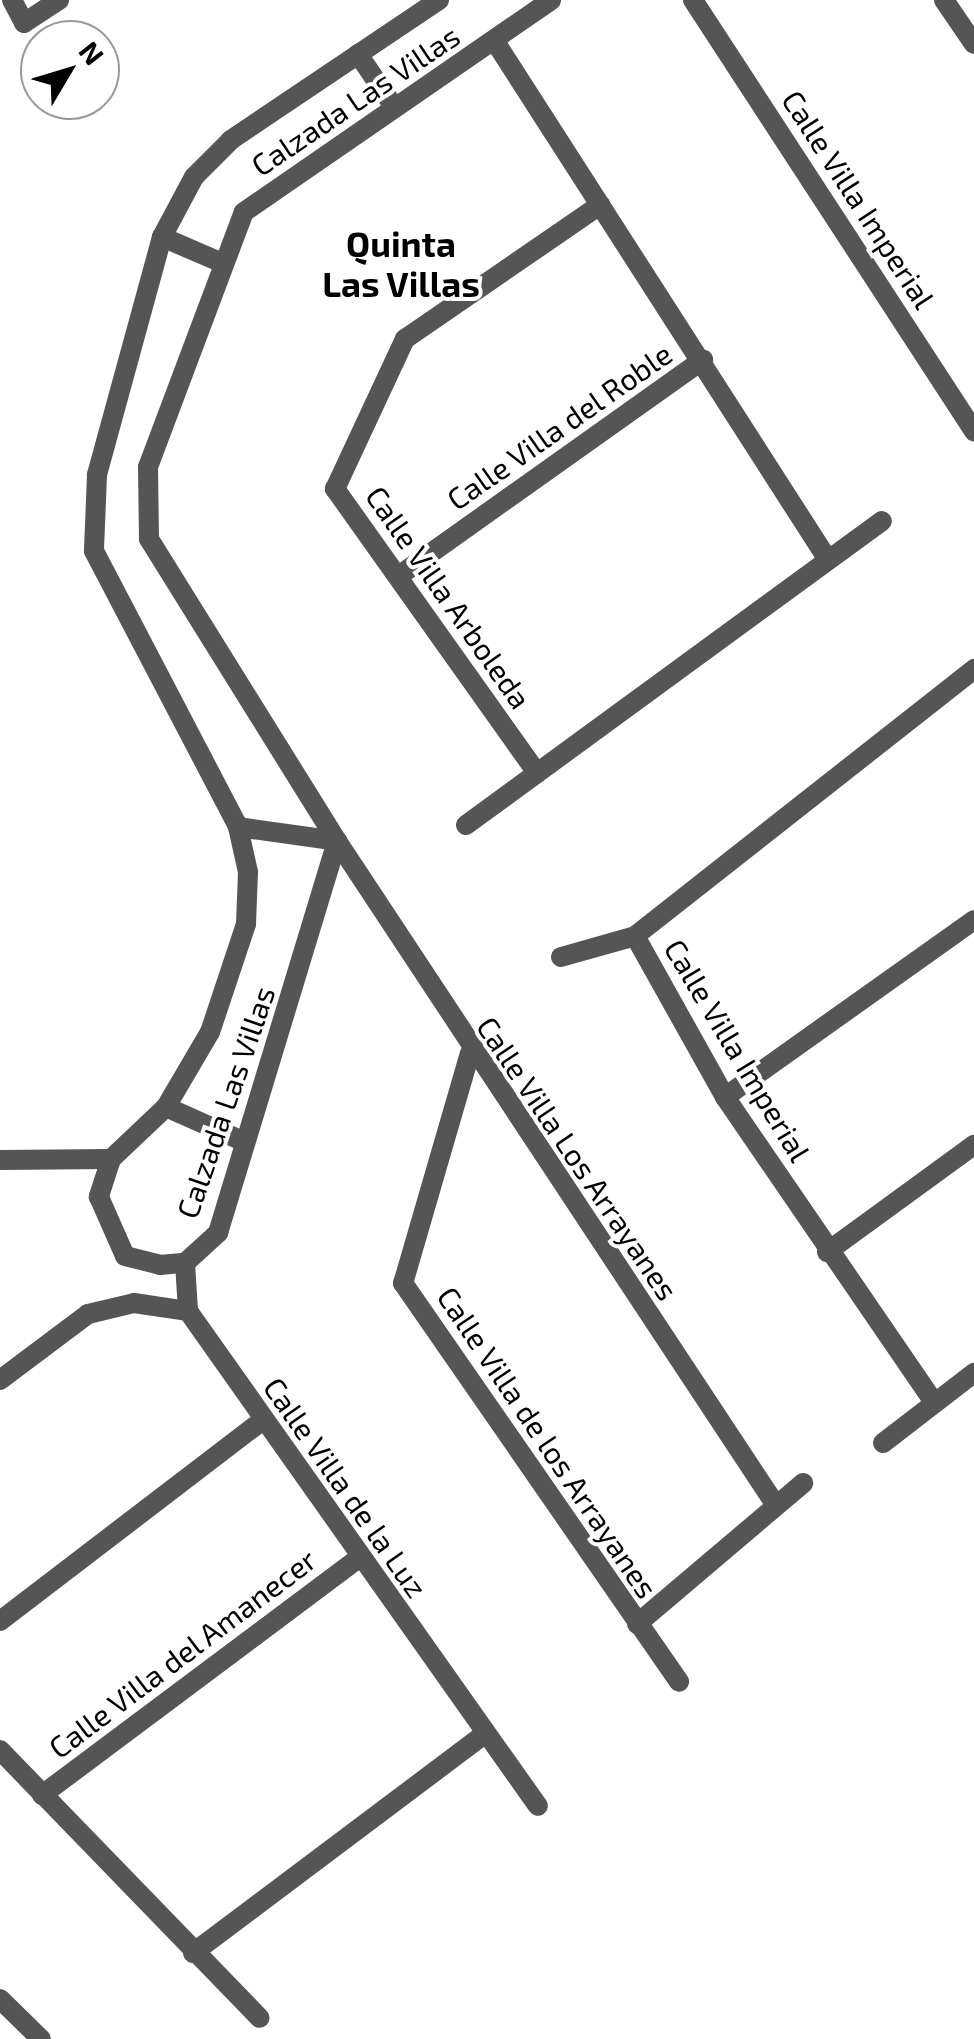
<!DOCTYPE html>
<html>
<head>
<meta charset="utf-8">
<style>
  body { margin:0 }
  #map { position:relative; width:974px; height:2039px; overflow:hidden; background:#fff; font-family:"Exo 2",sans-serif }
  div>[style] { position:absolute }
  [style*='--x'] { left:calc(var(--x)*1px); top:calc(var(--y)*1px); width:calc(var(--w)*1px); rotate:calc(var(--a)*1deg) }
  .minor>* { height:20px; margin:-10px; padding:0 10px; transform-origin:10px; border-radius:10px; background:#555 }
  span { translate:-50% -50%; white-space:nowrap; text-align:center; line-height:1.15; -webkit-text-stroke:8px #fff; paint-order:stroke }
  .street-label { font-size:30px; color:#000 }
  .quarter-label { font-size:35px; color:#000; font-weight:700 }
  .north { position:absolute; left:20px; top:20px; width:100px; height:100px; box-sizing:border-box; background:#fff; border:2px solid #999; border-radius:50%; rotate:52deg; font-size:28px; font-weight:700; line-height:40px; text-align:center; color:#000 }
  .north::after { content:''; display:block; margin:auto; width:35px; height:45px; background:#000; clip-path:polygon(50% 0,100% 100%,50% 72%,0 100%) }
</style>
</head>
<body>
<div id="map">
  <div class="minor">
    <div style="--x:12;--y:0;--w:26;--a:62"></div>
    <div style="--x:24;--y:23;--w:42;--a:-33.3"></div>
    <div style="--x:439;--y:0;--w:251;--a:146.1"></div>
    <div style="--x:231;--y:140;--w:52;--a:135"></div>
    <div style="--x:194;--y:177;--w:68;--a:118.1"></div>
    <div style="--x:162;--y:237;--w:247;--a:105.3"></div>
    <div style="--x:97;--y:475;--w:76;--a:92.3"></div>
    <div style="--x:94;--y:551;--w:311;--a:62.4"></div>
    <div style="--x:238;--y:827;--w:46;--a:77.5"></div>
    <div style="--x:248;--y:872;--w:52;--a:92.2"></div>
    <div style="--x:246;--y:924;--w:114;--a:108.4"></div>
    <div style="--x:210;--y:1032;--w:87;--a:120.4"></div>
    <div style="--x:166;--y:1107;--w:76;--a:136.6"></div>
    <div style="--x:111;--y:1159;--w:40;--a:108"></div>
    <div style="--x:99;--y:1197;--w:64;--a:66.2"></div>
    <div style="--x:125;--y:1256;--w:36;--a:14"></div>
    <div style="--x:160;--y:1265;--w:25;--a:-5"></div>
    <div style="--x:185;--y:1263;--w:45;--a:-42.3"></div>
    <div style="--x:218;--y:1233;--w:410;--a:-73.1"></div>
    <div style="--x:337;--y:841;--w:356;--a:-121.9"></div>
    <div style="--x:149;--y:539;--w:72;--a:-90.8"></div>
    <div style="--x:148;--y:467;--w:272;--a:-69.4"></div>
    <div style="--x:244;--y:212;--w:373;--a:-34.6"></div>
    <div style="--x:693;--y:0;--w:515;--a:56.9"></div>
    <div style="--x:944;--y:0;--w:53;--a:55.7"></div>
    <div style="--x:496;--y:43;--w:614;--a:57.29"></div>
    <div style="--x:358;--y:54;--w:64;--a:55.8"></div>
    <div style="--x:162;--y:237;--w:63;--a:23.3"></div>
    <div style="--x:400;--y:575;--w:372;--a:-35.4"></div>
    <div style="--x:537;--y:773;--w:349;--a:-125.4"></div>
    <div style="--x:335;--y:489;--w:166;--a:-65"></div>
    <div style="--x:405;--y:339;--w:237;--a:-34.5"></div>
    <div style="--x:466;--y:825;--w:515;--a:-36.16"></div>
    <div style="--x:238;--y:827;--w:100;--a:8"></div>
    <div style="--x:337;--y:841;--w:795;--a:56.55"></div>
    <div style="--x:635;--y:936;--w:184;--a:60.8"></div>
    <div style="--x:725;--y:1097;--w:370;--a:55.6"></div>
    <div style="--x:561;--y:957;--w:77;--a:-15.8"></div>
    <div style="--x:635;--y:936;--w:432;--a:-38.2"></div>
    <div style="--x:470;--y:1053;--w:240;--a:106.2"></div>
    <div style="--x:403;--y:1283;--w:485;--a:55.3"></div>
    <div style="--x:725;--y:1097;--w:305;--a:-35.4"></div>
    <div style="--x:166;--y:1107;--w:81;--a:24"></div>
    <div style="--x:0;--y:1160;--w:111;--a:-0.5"></div>
    <div style="--x:827;--y:1252;--w:182;--a:-36.1"></div>
    <div style="--x:185;--y:1263;--w:48;--a:86.4"></div>
    <div style="--x:188;--y:1311;--w:606;--a:54.74"></div>
    <div style="--x:0;--y:1380;--w:110;--a:-36.9"></div>
    <div style="--x:88;--y:1314;--w:47;--a:-13.4"></div>
    <div style="--x:134;--y:1303;--w:55;--a:8.4"></div>
    <div style="--x:883;--y:1443;--w:115;--a:-37.6"></div>
    <div style="--x:0;--y:1621;--w:331;--a:-37.4"></div>
    <div style="--x:637;--y:1624;--w:218;--a:-40.3"></div>
    <div style="--x:0;--y:1750;--w:373;--a:45.9"></div>
    <div style="--x:42;--y:1795;--w:394;--a:-36.8"></div>
    <div style="--x:193;--y:1953;--w:363;--a:-36.9"></div>
    <div style="--x:0;--y:1999;--w:57;--a:44.3"></div>
  </div>
  <div class="street-label">
    <span style="left:355px;top:100px;rotate:-34deg">Calzada Las Villas</span>
    <span style="left:859px;top:199px;rotate:57deg">Calle Villa Imperial</span>
    <span style="left:559px;top:426px;rotate:-35deg">Calle Villa del Roble</span>
    <span style="left:449px;top:597px;rotate:55deg">Calle Villa Arboleda</span>
    <span style="left:738px;top:1050px;rotate:59deg">Calle Villa Imperial</span>
    <span style="left:225px;top:1102px;rotate:-71deg">Calzada Las Villas</span>
    <span style="left:578px;top:1158px;rotate:56deg">Calle Villa Los Arrayanes</span>
    <span style="left:548px;top:1442px;rotate:56deg">Calle Villa de los Arrayanes</span>
    <span style="left:346px;top:1487px;rotate:55deg">Calle Villa de la Luz</span>
    <span style="left:182px;top:1653px;rotate:-37deg">Calle Villa del Amanecer</span>
  </div>
  <div class="quarter-label">
    <span style="left:401px;top:263px">Quinta<br>Las Villas</span>
  </div>
  <div class="north">N</div>
</div>
</body>
</html>
